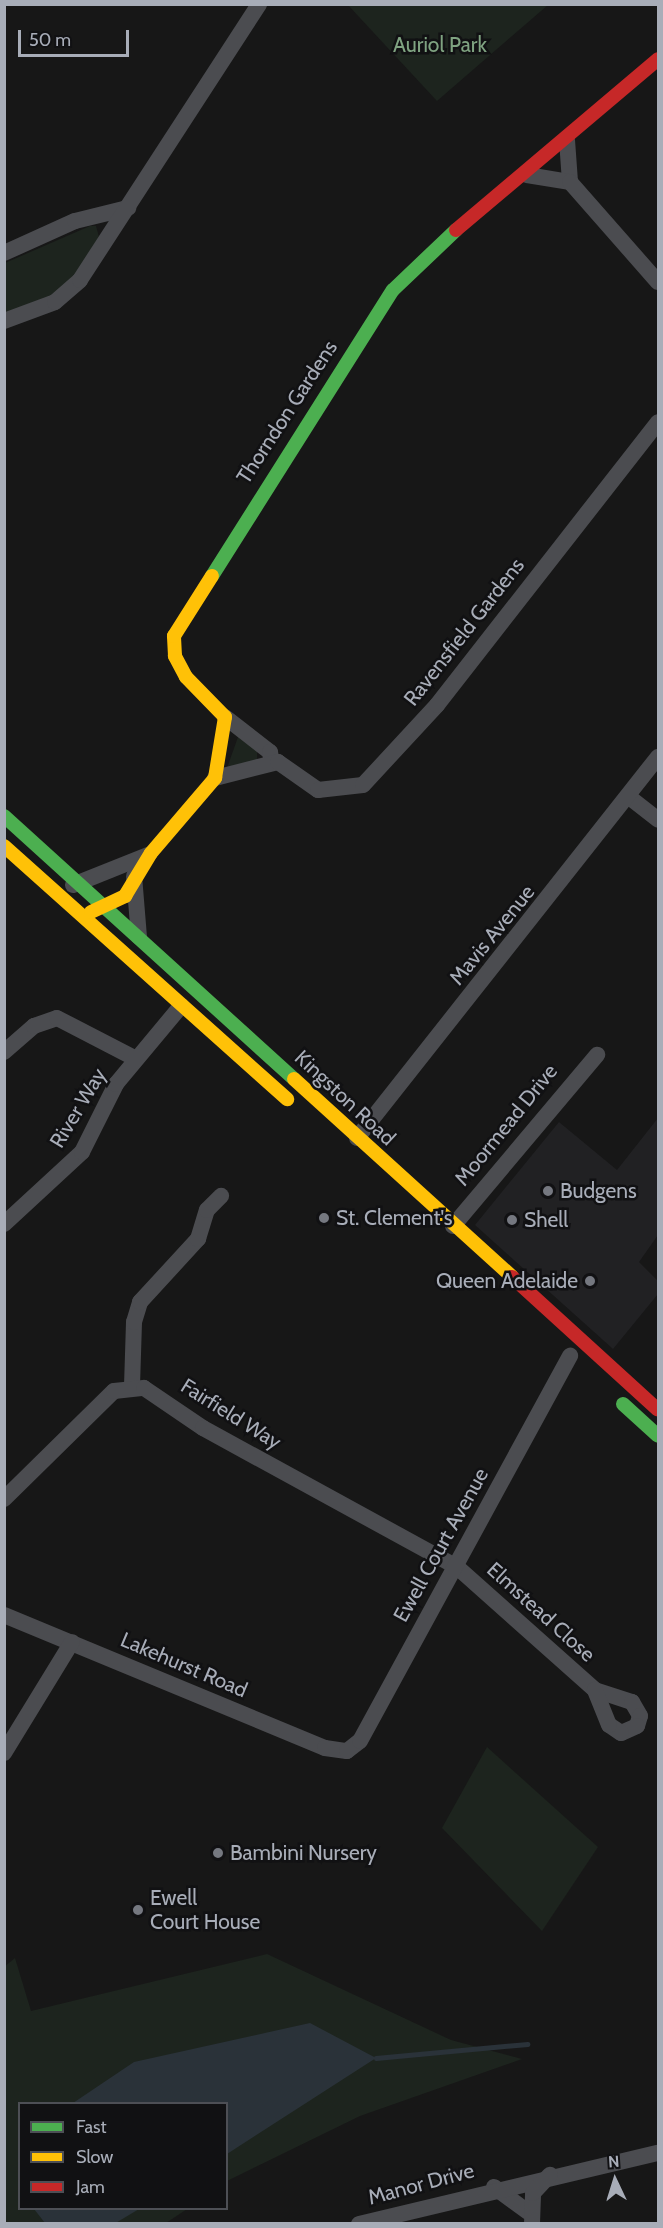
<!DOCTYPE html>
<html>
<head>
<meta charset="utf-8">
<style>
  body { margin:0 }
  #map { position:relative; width:663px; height:2228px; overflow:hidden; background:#171717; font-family:Cabin,sans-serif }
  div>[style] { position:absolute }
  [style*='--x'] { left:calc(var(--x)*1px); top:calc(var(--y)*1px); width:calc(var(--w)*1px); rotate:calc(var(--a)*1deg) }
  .built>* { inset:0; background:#212123 }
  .green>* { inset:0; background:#1d241e }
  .water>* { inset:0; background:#2a3239 }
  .stream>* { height:4.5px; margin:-2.25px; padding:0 2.25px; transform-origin:2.25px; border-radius:2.25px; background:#2a3239 }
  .street>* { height:16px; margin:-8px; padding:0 8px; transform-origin:8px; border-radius:8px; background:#4b4c50 }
  .fast>* { height:14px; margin:-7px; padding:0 7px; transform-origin:7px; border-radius:7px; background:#4caf50 }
  .slow>* { height:14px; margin:-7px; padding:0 7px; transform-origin:7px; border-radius:7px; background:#ffc107 }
  .jam>* { height:14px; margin:-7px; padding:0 7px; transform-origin:7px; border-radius:7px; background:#c62828 }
  .dots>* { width:16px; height:16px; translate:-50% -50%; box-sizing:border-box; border:3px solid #111113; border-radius:50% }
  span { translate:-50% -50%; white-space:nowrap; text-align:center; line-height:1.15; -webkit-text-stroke:5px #111113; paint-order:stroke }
  .park-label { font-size:21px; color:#7fa381 }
  .street-label { font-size:21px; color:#a8adb8 }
  .poi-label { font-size:21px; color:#a8adb8 }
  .left { translate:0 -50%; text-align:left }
  .right { translate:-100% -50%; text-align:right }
  .frame { position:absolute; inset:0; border:6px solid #a8adb8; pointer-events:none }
  .legend { position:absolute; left:18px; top:2102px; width:210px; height:108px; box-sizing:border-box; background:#111113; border:2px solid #4d4f55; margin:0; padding:8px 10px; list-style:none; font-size:18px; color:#a8adb8 }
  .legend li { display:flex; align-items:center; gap:12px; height:30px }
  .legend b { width:30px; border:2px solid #4d4f55 }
  .north { position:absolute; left:585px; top:2150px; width:60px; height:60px; -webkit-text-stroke:4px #111113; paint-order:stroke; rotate:356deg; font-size:16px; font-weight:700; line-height:24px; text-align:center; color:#a8adb8 }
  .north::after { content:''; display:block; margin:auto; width:21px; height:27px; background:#a8adb8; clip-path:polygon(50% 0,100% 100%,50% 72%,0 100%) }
  .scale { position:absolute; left:18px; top:30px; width:111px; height:27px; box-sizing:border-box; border:3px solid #a8adb8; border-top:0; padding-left:8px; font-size:18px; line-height:21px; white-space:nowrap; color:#a8adb8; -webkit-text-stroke:4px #111113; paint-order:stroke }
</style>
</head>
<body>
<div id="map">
  <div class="built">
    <div style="clip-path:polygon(658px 1118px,658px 1235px,639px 1262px,658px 1281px,658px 1294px,613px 1349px,475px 1225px,559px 1122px,617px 1170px)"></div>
  </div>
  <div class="green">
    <div style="clip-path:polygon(348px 5px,548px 5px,437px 101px)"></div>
    <div style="clip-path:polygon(90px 226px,96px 226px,99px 237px,73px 279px,56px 295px,5px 316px,5px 263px)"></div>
    <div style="clip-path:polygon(238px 737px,257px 751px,257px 761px,227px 768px)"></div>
    <div style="clip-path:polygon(487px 1747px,598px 1847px,542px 1931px,442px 1828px)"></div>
    <div style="clip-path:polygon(267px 1954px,451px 2040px,522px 2059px,360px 2116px,227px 2181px,226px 2104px,20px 2104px,20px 2208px,187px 2209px,166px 2223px,5px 2224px,4px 1967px,15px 1958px,31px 2011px)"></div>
  </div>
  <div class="water">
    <div style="clip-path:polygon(310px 2023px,376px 2058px,227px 2154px,226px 2104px,73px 2103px,134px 2062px)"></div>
    <div style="clip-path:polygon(34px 2209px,139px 2209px,114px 2224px,45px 2223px)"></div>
  </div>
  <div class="stream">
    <div style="--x:376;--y:2058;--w:152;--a:-5.3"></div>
  </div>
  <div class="street">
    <div style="--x:567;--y:140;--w:42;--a:85.9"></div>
    <div style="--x:527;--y:175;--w:44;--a:9.2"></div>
    <div style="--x:570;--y:182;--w:133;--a:48.7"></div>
    <div style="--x:4;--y:253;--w:78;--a:-24.3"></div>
    <div style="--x:75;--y:221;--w:55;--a:-13.8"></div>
    <div style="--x:4;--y:321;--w:54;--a:-20.4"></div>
    <div style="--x:55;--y:302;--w:33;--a:-41"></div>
    <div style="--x:80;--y:280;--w:329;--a:-57"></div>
    <div style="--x:225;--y:717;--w:57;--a:37.9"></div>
    <div style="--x:270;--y:752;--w:11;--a:80"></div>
    <div style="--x:215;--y:778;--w:65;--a:-14.3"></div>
    <div style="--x:278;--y:762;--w:49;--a:35"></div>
    <div style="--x:318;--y:790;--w:45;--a:-6.3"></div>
    <div style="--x:363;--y:785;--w:109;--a:-47.2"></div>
    <div style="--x:437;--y:705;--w:359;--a:-52"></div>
    <div style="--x:629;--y:797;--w:37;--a:38"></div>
    <div style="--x:134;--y:876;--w:61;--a:85.3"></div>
    <div style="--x:73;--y:885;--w:81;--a:-21.8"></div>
    <div style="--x:4;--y:1052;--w:40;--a:-41"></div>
    <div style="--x:34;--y:1026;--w:24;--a:-19"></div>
    <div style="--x:57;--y:1018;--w:89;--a:27.4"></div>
    <div style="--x:357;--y:1138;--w:486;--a:-51.7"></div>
    <div style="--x:4;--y:1224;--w:106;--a:-42.7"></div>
    <div style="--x:82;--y:1152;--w:76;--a:-63.4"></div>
    <div style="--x:116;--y:1084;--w:102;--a:-50.2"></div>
    <div style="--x:453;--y:1226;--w:224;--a:-49.9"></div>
    <div style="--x:132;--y:1386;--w:64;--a:-88.2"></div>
    <div style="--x:134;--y:1322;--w:21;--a:-73"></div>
    <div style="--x:140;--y:1302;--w:86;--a:-47.4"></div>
    <div style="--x:198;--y:1239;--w:30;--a:-73"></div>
    <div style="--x:207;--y:1210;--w:20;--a:-45"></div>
    <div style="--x:4;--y:1499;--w:154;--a:-44.5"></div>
    <div style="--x:114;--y:1391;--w:30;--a:-6"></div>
    <div style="--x:144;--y:1388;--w:71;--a:34.1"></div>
    <div style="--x:203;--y:1428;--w:290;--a:28.7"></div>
    <div style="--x:457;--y:1567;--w:185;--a:41.7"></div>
    <div style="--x:595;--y:1690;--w:39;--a:18"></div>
    <div style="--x:632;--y:1702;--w:16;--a:60"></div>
    <div style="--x:640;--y:1716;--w:10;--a:107"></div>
    <div style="--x:637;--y:1726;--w:17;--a:156"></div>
    <div style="--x:621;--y:1733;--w:14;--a:-146"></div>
    <div style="--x:609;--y:1725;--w:38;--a:-112"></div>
    <div style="--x:4;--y:1615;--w:347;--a:22.5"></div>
    <div style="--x:325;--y:1748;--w:22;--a:8"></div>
    <div style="--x:347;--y:1751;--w:16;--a:-38"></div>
    <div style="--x:360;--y:1741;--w:439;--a:-61.4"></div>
    <div style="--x:4;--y:1753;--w:130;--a:-58.5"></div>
    <div style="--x:494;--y:2187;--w:42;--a:36.3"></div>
    <div style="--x:359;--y:2224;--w:307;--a:-13.4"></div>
    <div style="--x:532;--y:2224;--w:31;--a:-88"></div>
    <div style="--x:533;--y:2193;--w:25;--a:-47"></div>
  </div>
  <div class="fast">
    <div style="--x:212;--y:576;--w:338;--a:-57.7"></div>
    <div style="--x:393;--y:290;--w:87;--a:-43.6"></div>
    <div style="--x:4;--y:816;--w:391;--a:42.2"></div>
    <div style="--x:623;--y:1404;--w:47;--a:42.4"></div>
  </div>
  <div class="slow">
    <div style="--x:4;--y:846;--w:380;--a:41.8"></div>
    <div style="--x:91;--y:912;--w:38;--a:-25"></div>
    <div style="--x:125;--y:896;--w:50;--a:-58.8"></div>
    <div style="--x:151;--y:853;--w:99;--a:-49.5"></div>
    <div style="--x:215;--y:778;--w:62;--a:-80.7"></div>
    <div style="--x:225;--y:717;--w:56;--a:-134.3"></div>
    <div style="--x:186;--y:677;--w:24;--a:-118"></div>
    <div style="--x:175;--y:656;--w:20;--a:-93"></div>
    <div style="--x:174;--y:636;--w:71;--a:-57.7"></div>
    <div style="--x:294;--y:1079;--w:294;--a:42.2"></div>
  </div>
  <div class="jam">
    <div style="--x:456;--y:230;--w:265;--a:-40.2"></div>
    <div style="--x:512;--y:1277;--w:197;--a:42.3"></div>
  </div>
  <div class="dots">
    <div style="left:548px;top:1191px;background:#757880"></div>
    <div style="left:324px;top:1218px;background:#757880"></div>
    <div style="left:512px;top:1220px;background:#757880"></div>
    <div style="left:590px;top:1281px;background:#757880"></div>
    <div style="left:218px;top:1853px;background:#757880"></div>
    <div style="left:138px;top:1910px;background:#757880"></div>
  </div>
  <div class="park-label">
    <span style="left:440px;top:45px">Auriol Park</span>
  </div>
  <div class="street-label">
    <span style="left:287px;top:412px;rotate:-57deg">Thorndon Gardens</span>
    <span style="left:464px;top:632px;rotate:-52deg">Ravensfield Gardens</span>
    <span style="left:492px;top:935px;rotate:-51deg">Mavis Avenue</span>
    <span style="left:345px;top:1098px;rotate:43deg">Kingston Road</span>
    <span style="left:78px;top:1108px;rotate:-59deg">River Way</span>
    <span style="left:506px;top:1125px;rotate:-51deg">Moormead Drive</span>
    <span style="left:231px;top:1414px;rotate:32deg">Fairfield Way</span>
    <span style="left:441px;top:1545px;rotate:-61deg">Ewell Court Avenue</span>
    <span style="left:541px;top:1612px;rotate:42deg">Elmstead Close</span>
    <span style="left:184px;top:1665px;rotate:23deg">Lakehurst Road</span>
    <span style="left:421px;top:2184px;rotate:-15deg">Manor Drive</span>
  </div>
  <div class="poi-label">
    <span class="left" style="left:560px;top:1191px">Budgens</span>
    <span class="left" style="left:336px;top:1218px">St. Clement's</span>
    <span class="left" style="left:524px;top:1220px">Shell</span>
    <span class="right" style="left:578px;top:1281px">Queen Adelaide</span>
    <span class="left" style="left:230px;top:1853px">Bambini Nursery</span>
    <span class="left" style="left:150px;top:1910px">Ewell<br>Court House</span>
  </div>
  <div class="frame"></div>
  <ul class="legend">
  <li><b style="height:8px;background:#4caf50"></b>Fast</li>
  <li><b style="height:8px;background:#ffc107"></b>Slow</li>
  <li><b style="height:8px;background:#c62828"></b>Jam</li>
  </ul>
  <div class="north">N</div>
  <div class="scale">50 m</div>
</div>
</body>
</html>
